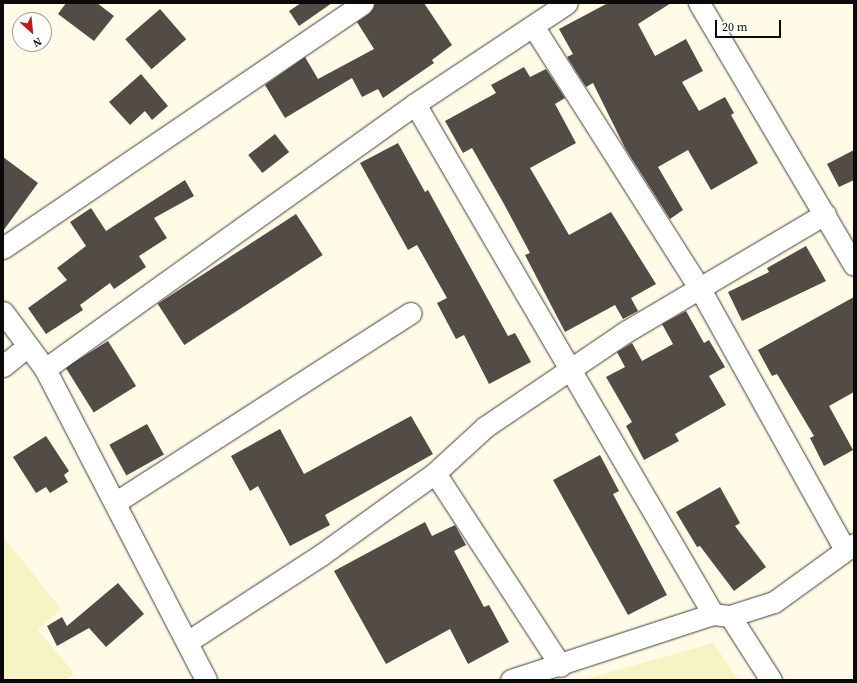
<!DOCTYPE html>
<html>
<head>
<meta charset="utf-8">
<style>
  body { margin:0 }
  #map { position:relative; width:857px; height:683px; overflow:hidden; background:#fffbe6; font-family:"Source Serif 4",serif }
  div>[style] { position:absolute }
  [style*='--x'] { left:calc(var(--x)*1px); top:calc(var(--y)*1px); width:calc(var(--w)*1px); rotate:calc(var(--a)*1deg) }
  .farmland>* { inset:0; background:#f6f4c5 }
  .building>* { inset:0; background:#534b45; transform-origin:0 0 }
  .roads { filter:drop-shadow(0 0 1px #3d3d3d) drop-shadow(0 0 1px #3d3d3d) }
  .street>* { height:21px; margin:-10.5px; padding:0 10.5px; transform-origin:10.5px; border-radius:10.5px; background:#fff }
  span { translate:-50% -50%; white-space:nowrap; text-align:center; line-height:1.15; -webkit-text-stroke:4px #fff; paint-order:stroke }
  .frame { position:absolute; inset:0; border:4px solid #0a0a0a; pointer-events:none }
  .north { position:absolute; left:12px; top:12px; width:40px; height:40px; box-sizing:border-box; background:#fff; border:1px solid #9d9d9d; border-radius:50%; rotate:153deg; font-size:11px; font-weight:700; line-height:16px; text-align:center; color:#0a0a0a }
  .north::after { content:''; display:block; margin:auto; width:14px; height:18px; background:#c01b1b; clip-path:polygon(50% 0,100% 100%,50% 72%,0 100%) }
  .scale { position:absolute; left:715px; top:20px; width:66px; height:18px; box-sizing:border-box; border:2px solid #0a0a0a; border-top:0; padding-left:5px; font-size:12px; line-height:14px; white-space:nowrap; color:#0a0a0a; -webkit-text-stroke:3px #fff; paint-order:stroke }
</style>
</head>
<body>
<div id="map">
  <div class="farmland">
    <div style="clip-path:polygon(3px 536px,61px 609px,38px 630px,74px 673px,66px 680px,3px 680px)"></div>
    <div style="clip-path:polygon(713px 643px,739px 680px,582px 680px)"></div>
  </div>
  <div class="building">
    <div style="clip-path:polygon(66px 3px,97px 3px,114px 16px,94px 41px,58px 14px)"></div>
    <div style="clip-path:polygon(301px 3px,332px 3px,299px 26px,289px 11px)"></div>
    <div style="clip-path:polygon(375px 3px,424px 3px,452px 45px,432px 60px,434px 63px,383px 98px,378px 89px,362px 97px,352px 78px,285px 118px,265px 85px,305px 57px,318px 79px,374px 49px,357px 22px,370px 13px)"></div>
    <div style="clip-path:polygon(608px 3px,671px 3px,638px 24px,655px 56px,686px 39px,703px 71px,682px 82px,699px 111px,725px 97px,734px 113px,731px 115px,758px 163px,711px 190px,688px 150px,658px 167px,683px 210px,670px 219px,625px 148px,593px 83px,586px 87px,567px 57px,573px 54px,559px 29px)"></div>
    <div style="left:160px;top:9px;width:40px;height:46px;rotate:49deg"></div>
    <div style="clip-path:polygon(524px 67px,530px 77px,546px 69px,565px 98px,555px 104px,576px 143px,530px 168px,569px 235px,611px 212px,656px 284px,631px 298px,638px 311px,623px 319px,615px 305px,565px 332px,525px 255px,530px 253px,504px 204px,472px 148px,463px 153px,445px 121px,496px 93px,491px 85px)"></div>
    <div style="clip-path:polygon(141px 74px,168px 106px,152px 120px,145px 111px,130px 125px,109px 102px)"></div>
    <div style="left:275px;top:134px;width:23px;height:34px;rotate:52deg"></div>
    <div style="clip-path:polygon(398px 143px,425px 192px,428px 190px,508px 336px,515px 333px,531px 362px,489px 384px,464px 335px,456px 339px,437px 303px,447px 298px,417px 245px,408px 250px,360px 163px)"></div>
    <div style="clip-path:polygon(854px 150px,854px 180px,839px 187px,827px 164px)"></div>
    <div style="clip-path:polygon(3px 157px,38px 183px,3px 231px)"></div>
    <div style="clip-path:polygon(185px 180px,194px 196px,154px 218px,167px 238px,139px 256px,146px 267px,114px 289px,110px 283px,80px 305px,83px 310px,46px 334px,28px 308px,67px 280px,57px 268px,86px 246px,70px 222px,91px 208px,106px 231px)"></div>
    <div style="left:296px;top:214px;width:49px;height:165px;rotate:57deg"></div>
    <div style="clip-path:polygon(806px 246px,826px 281px,742px 321px,728px 292px,769px 272px,767px 268px)"></div>
    <div style="clip-path:polygon(854px 297px,854px 392px,829px 406px,853px 450px,824px 466px,810px 438px,814px 436px,777px 374px,772px 376px,758px 350px)"></div>
    <div style="clip-path:polygon(686px 311px,704px 343px,709px 340px,725px 367px,709px 376px,726px 405px,675px 434px,679px 441px,644px 460px,626px 426px,632px 422px,606px 377px,625px 367px,617px 352px,632px 343px,642px 361px,673px 344px,662px 324px)"></div>
    <div style="left:108px;top:341px;width:53px;height:50px;rotate:58deg"></div>
    <div style="clip-path:polygon(411px 416px,433px 454px,325px 515px,330px 525px,290px 546px,258px 486px,250px 491px,231px 456px,280px 429px,304px 474px)"></div>
    <div style="left:147px;top:424px;width:35px;height:43px;rotate:61deg"></div>
    <div style="clip-path:polygon(46px 436px,69px 471px,64px 475px,68px 482px,50px 493px,46px 487px,36px 493px,13px 457px)"></div>
    <div style="clip-path:polygon(600px 455px,619px 491px,613px 494px,667px 595px,628px 615px,553px 480px)"></div>
    <div style="clip-path:polygon(720px 487px,740px 523px,735px 526px,766px 567px,734px 591px,700px 546px,697px 547px,676px 512px)"></div>
    <div style="clip-path:polygon(425px 522px,432px 536px,455px 525px,466px 545px,454px 551px,484px 607px,489px 605px,509px 642px,468px 664px,450px 629px,386px 664px,334px 571px)"></div>
    <div style="clip-path:polygon(118px 583px,144px 614px,106px 647px,89px 628px,57px 646px,47px 626px,62px 617px,67px 626px)"></div>
  </div>
  <div class="roads">
    <div class="street">
      <div style="--x:699;--y:3;--w:304;--a:59.4"></div>
      <div style="--x:533;--y:26;--w:312;--a:57.6"></div>
      <div style="--x:700;--y:289;--w:298;--a:60.9"></div>
      <div style="--x:415;--y:104;--w:591;--a:59.7"></div>
      <div style="--x:713;--y:614;--w:17;--a:7"></div>
      <div style="--x:730;--y:616;--w:46;--a:-17.7"></div>
      <div style="--x:774;--y:602;--w:99;--a:-35.9"></div>
      <div style="--x:3;--y:248;--w:435;--a:-34.2"></div>
      <div style="--x:3;--y:312;--w:71;--a:53.6"></div>
      <div style="--x:45;--y:369;--w:350;--a:62.6"></div>
      <div style="--x:3;--y:366;--w:32;--a:-39"></div>
      <div style="--x:45;--y:369;--w:455;--a:-35.6"></div>
      <div style="--x:415;--y:104;--w:182;--a:-33.6"></div>
      <div style="--x:435;--y:473;--w:230;--a:56.9"></div>
      <div style="--x:116;--y:502;--w:350;--a:-32.7"></div>
      <div style="--x:730;--y:616;--w:76;--a:57.4"></div>
      <div style="--x:187;--y:642;--w:160;--a:-33"></div>
      <div style="--x:321;--y:555;--w:140;--a:-35.7"></div>
      <div style="--x:435;--y:473;--w:68;--a:-42.6"></div>
      <div style="--x:485;--y:427;--w:171;--a:-34.1"></div>
      <div style="--x:627;--y:331;--w:230;--a:-30.6"></div>
      <div style="--x:511;--y:680;--w:213;--a:-18.1"></div>
    </div>
  </div>
  <div class="frame"></div>
  <div class="north">N</div>
  <div class="scale">20 m</div>
</div>
</body>
</html>
